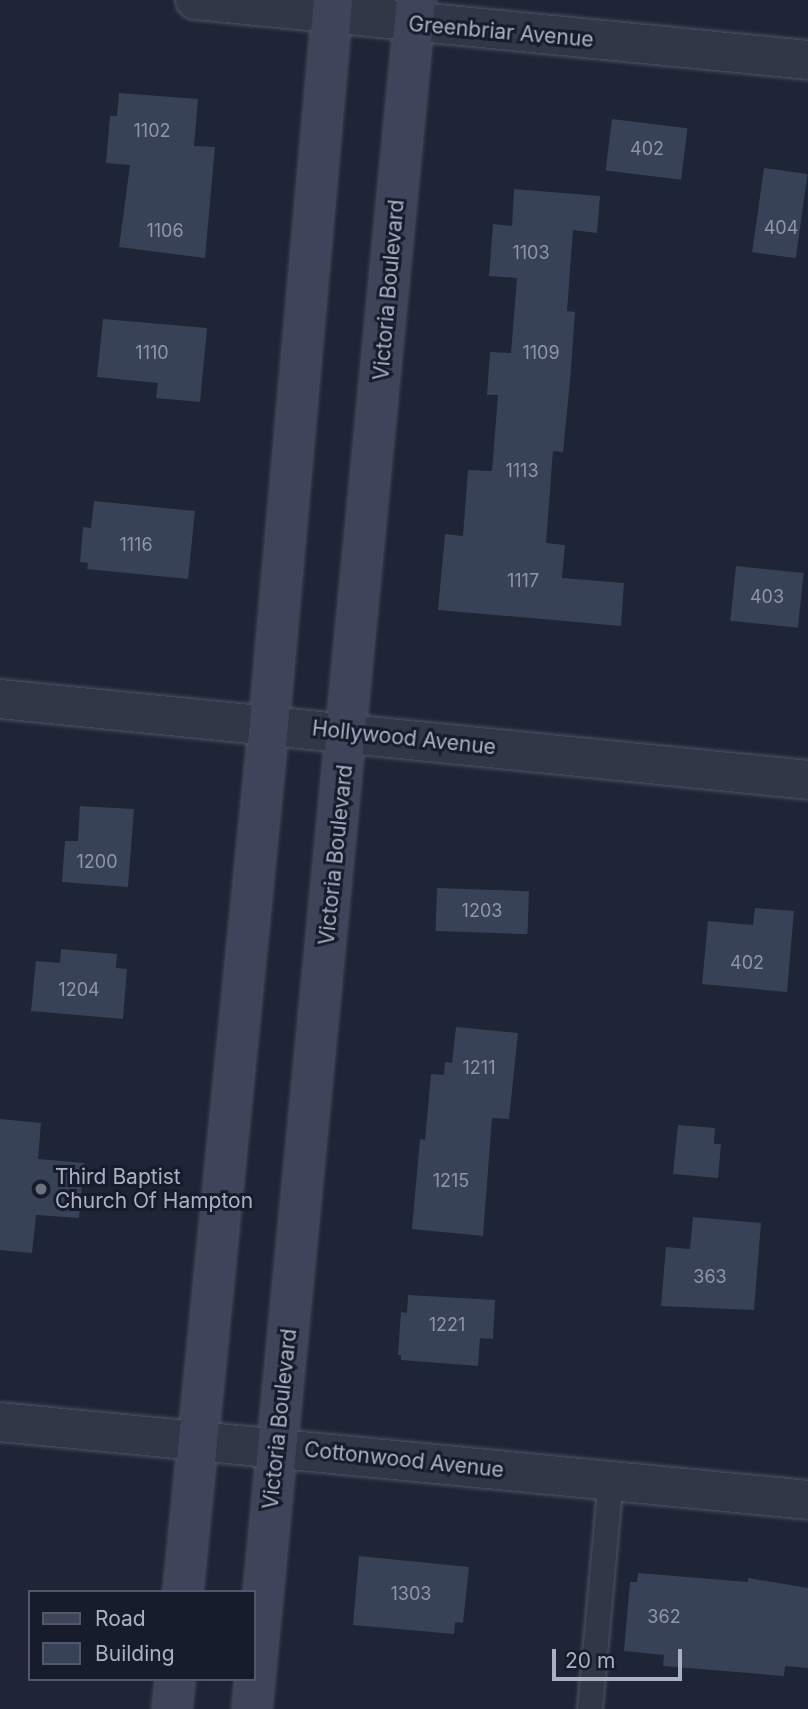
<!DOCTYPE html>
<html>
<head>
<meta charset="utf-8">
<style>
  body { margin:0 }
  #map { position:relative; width:808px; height:1709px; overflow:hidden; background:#1d2536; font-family:Inter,sans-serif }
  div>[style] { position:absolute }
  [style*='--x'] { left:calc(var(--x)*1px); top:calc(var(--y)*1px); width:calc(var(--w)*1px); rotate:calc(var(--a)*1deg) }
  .building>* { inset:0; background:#384257; transform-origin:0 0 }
  .roads { filter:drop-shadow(0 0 2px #4e5465) drop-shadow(0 0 2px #4e5465) }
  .lane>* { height:24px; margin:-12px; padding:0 12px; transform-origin:12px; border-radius:12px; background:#303747 }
  .street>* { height:38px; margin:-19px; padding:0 19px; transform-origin:19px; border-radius:19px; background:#303747 }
  .secondary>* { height:38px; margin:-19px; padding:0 19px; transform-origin:19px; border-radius:19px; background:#3e455a }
  .dots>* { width:19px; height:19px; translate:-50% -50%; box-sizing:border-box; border:4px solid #161c2b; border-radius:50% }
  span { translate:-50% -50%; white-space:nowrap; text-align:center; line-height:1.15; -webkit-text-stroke:6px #161c2b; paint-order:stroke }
  .number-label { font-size:18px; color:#8e95a9 }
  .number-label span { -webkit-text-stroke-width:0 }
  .street-label { font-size:21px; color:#aab1c4 }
  .poi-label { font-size:21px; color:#aab1c4 }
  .left { translate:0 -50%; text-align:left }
  .legend { position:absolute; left:28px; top:1590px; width:228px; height:91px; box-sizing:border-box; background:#161c2b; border:2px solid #515868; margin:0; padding:9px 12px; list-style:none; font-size:21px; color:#aab1c4 }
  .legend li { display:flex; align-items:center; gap:14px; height:35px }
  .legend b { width:35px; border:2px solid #515868 }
  .scale { position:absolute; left:552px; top:1649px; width:130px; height:32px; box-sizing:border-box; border:4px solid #aab1c4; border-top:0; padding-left:9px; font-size:21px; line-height:24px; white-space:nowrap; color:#aab1c4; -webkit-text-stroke:5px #161c2b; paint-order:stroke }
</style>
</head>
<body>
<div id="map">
  <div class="building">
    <div style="clip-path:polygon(119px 93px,198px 99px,194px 146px,215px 147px,205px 258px,119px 247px,130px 165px,106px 163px,110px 116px,117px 116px)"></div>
    <div style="left:612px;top:119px;width:76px;height:52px;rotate:7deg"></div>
    <div style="left:764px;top:168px;width:44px;height:85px;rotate:8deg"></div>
    <div style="clip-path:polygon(514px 189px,600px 196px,597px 233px,573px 230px,567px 311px,575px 312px,570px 381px,563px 452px,553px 451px,546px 543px,565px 545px,562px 578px,624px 583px,621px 626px,438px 610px,445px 534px,463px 536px,468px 470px,492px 471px,498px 395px,487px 395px,490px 352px,511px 353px,517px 278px,489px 276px,493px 224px,512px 226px)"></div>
    <div style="clip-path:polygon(103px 319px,207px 328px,200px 402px,156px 398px,158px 383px,97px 377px)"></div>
    <div style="clip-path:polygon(94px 501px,195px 511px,188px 579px,87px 569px,88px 563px,80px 562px,83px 527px,91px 528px)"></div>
    <div style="left:736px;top:566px;width:68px;height:55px;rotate:6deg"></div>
    <div style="clip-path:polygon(80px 806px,134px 809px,128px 887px,62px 882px,65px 841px,78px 841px)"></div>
    <div style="left:437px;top:888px;width:92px;height:43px;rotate:2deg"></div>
    <div style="clip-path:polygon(755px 908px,794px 911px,787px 992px,702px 984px,708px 921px,753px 925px)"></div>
    <div style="clip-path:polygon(61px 949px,117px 954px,116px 968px,127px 969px,123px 1019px,31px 1011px,36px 961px,60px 963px)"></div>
    <div style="clip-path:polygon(456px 1027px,518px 1033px,509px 1119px,492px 1118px,483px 1236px,412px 1229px,420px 1139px,425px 1140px,431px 1074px,444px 1075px,445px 1062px,452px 1063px)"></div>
    <div style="clip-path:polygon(0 1119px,41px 1123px,38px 1159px,84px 1163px,79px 1218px,36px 1215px,32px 1253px,0 1250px)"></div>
    <div style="clip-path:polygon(678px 1125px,715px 1128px,714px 1144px,721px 1144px,718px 1178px,673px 1174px)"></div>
    <div style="clip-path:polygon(693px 1217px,761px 1223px,754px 1310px,661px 1306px,666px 1247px,690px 1249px)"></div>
    <div style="clip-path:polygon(408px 1295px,495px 1300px,493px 1339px,480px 1338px,478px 1366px,401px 1360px,401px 1355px,398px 1355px,401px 1312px,407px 1313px)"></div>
    <div style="clip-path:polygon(359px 1556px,469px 1567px,463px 1623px,455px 1622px,454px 1634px,353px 1625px)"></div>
    <div style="clip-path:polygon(638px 1573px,748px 1582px,748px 1578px,808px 1588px,808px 1668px,785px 1666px,784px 1676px,663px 1666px,664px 1655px,624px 1651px,630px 1582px,637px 1582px)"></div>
  </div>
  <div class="roads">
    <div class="lane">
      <div style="--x:590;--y:1709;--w:230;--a:-84.8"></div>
    </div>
    <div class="street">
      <div style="--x:195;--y:0;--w:616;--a:5.59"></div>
      <div style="--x:0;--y:699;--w:812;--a:5.72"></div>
      <div style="--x:0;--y:1422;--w:812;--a:5.51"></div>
    </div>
    <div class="secondary">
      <div style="--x:183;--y:1592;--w:872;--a:-84.34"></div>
      <div style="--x:269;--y:724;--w:727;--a:-84.95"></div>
      <div style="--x:172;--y:1709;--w:30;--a:-84"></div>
      <div style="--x:252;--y:1709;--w:1717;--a:-84.52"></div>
    </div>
  </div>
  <div class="dots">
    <div style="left:41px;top:1189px;background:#6b7280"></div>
  </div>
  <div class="number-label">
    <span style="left:152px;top:131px">1102</span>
    <span style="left:647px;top:149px">402</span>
    <span style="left:781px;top:228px">404</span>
    <span style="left:165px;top:231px">1106</span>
    <span style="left:531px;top:253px">1103</span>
    <span style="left:152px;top:353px">1110</span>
    <span style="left:541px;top:353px">1109</span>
    <span style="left:522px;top:471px">1113</span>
    <span style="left:136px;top:545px">1116</span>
    <span style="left:523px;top:581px">1117</span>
    <span style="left:767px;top:597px">403</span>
    <span style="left:97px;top:862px">1200</span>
    <span style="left:482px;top:911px">1203</span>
    <span style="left:747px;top:963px">402</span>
    <span style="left:79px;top:990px">1204</span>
    <span style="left:479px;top:1068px">1211</span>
    <span style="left:451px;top:1181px">1215</span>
    <span style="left:710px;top:1277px">363</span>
    <span style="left:447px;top:1325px">1221</span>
    <span style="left:411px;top:1594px">1303</span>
    <span style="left:664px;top:1617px">362</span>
  </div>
  <div class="street-label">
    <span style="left:501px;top:32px;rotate:5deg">Greenbriar Avenue</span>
    <span style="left:389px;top:290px;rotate:-85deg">Victoria Boulevard</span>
    <span style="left:404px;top:738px;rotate:6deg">Hollywood Avenue</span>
    <span style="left:336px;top:855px;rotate:-84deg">Victoria Boulevard</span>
    <span style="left:280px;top:1419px;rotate:-84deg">Victoria Boulevard</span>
    <span style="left:404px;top:1460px;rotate:6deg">Cottonwood Avenue</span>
  </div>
  <div class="poi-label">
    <span class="left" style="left:55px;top:1189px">Third Baptist<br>Church Of Hampton</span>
  </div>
  <ul class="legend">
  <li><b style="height:9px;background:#3e455a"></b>Road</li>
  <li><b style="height:19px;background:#384257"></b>Building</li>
  </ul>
  <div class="scale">20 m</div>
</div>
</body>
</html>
